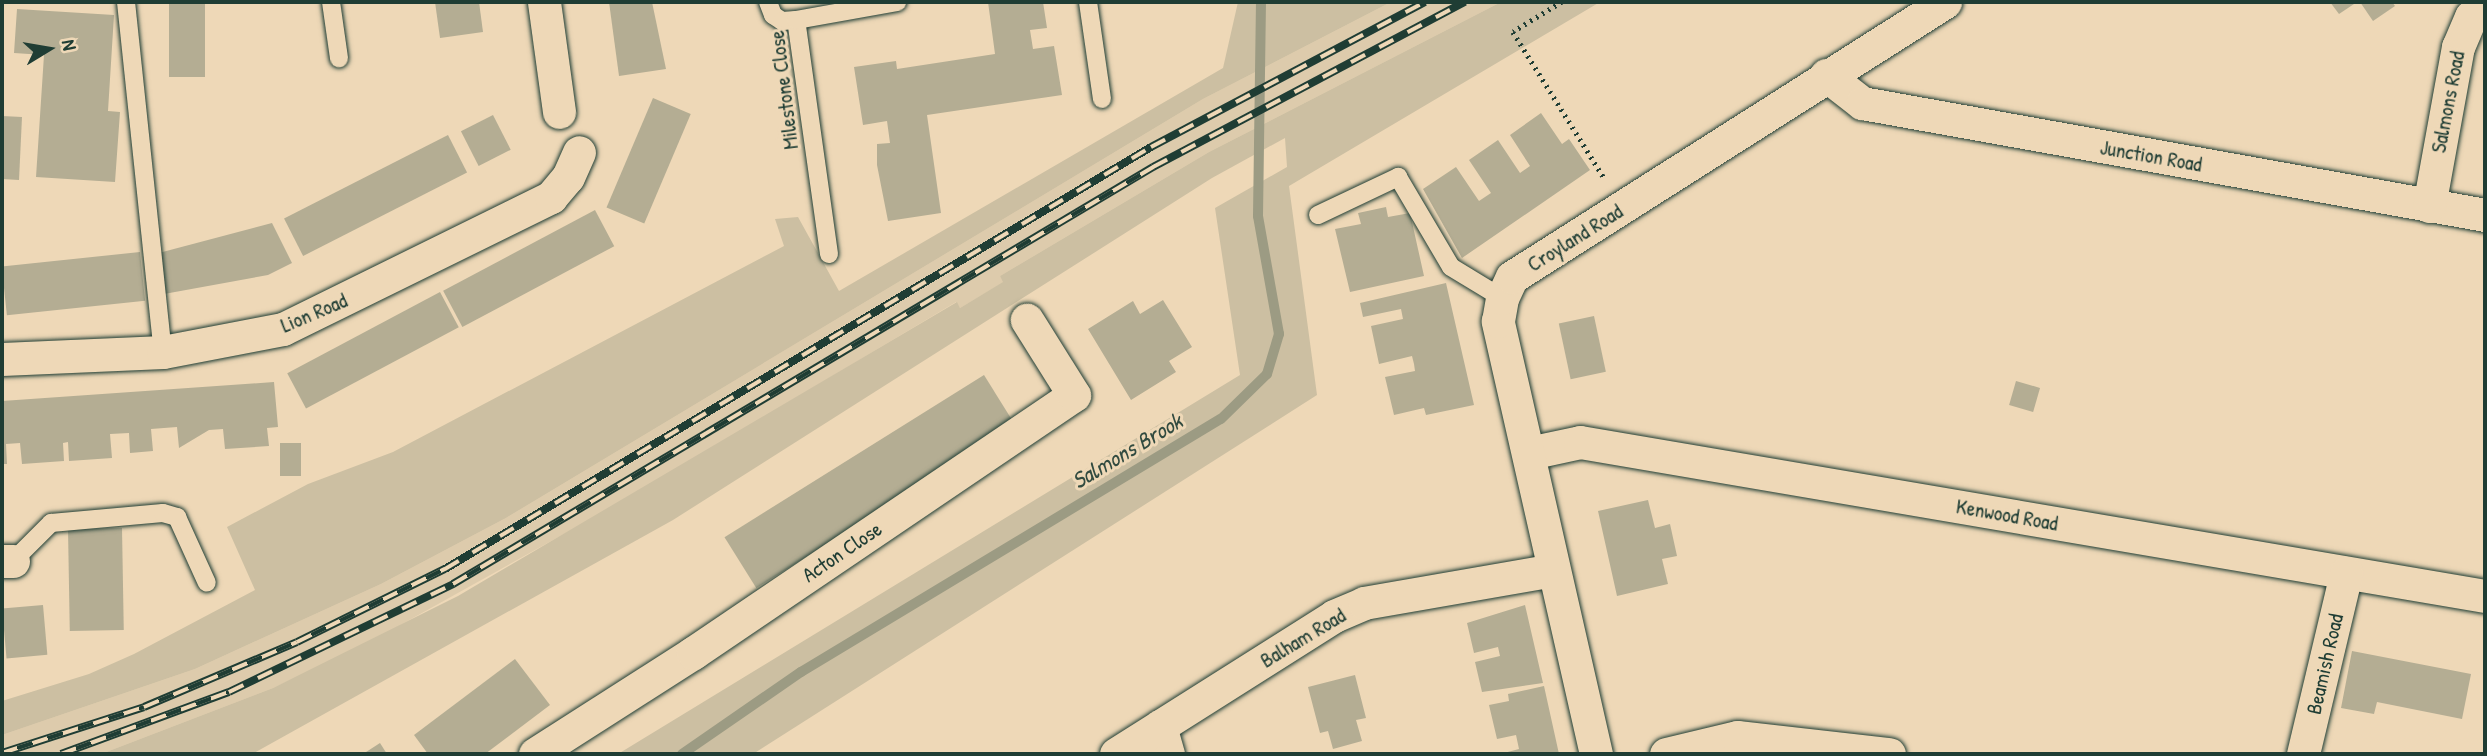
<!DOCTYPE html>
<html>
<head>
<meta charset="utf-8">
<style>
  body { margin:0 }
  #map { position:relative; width:2487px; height:756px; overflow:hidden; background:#eed8b7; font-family:"Patrick Hand",sans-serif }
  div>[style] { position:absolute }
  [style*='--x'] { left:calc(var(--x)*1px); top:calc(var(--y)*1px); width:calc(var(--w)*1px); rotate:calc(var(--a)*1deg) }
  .built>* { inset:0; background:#ddcbac }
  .green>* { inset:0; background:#ccbfa2 }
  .stream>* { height:10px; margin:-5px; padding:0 5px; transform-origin:5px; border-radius:5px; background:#9c9b83 }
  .building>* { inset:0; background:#b4ad93; transform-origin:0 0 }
  .path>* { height:4.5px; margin-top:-2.25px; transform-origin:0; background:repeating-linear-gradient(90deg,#1f3d34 0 2px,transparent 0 7px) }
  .roads { filter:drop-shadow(0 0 2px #1f3d34) drop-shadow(0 0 2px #1f3d34) }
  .lane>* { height:18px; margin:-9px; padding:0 9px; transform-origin:9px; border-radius:9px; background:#eed8b7 }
  .street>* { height:33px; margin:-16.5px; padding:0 16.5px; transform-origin:16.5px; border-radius:16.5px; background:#eed8b7 }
  .rail>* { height:8px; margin-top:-4px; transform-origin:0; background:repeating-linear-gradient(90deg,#eed8b7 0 16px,#1f3d34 0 32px); box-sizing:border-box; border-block:2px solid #1f3d34 }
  span { translate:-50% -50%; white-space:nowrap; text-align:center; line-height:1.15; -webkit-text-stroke:6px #eed8b7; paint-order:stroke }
  .street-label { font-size:21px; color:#1f3d34 }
  .water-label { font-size:23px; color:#324b40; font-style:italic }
  .frame { position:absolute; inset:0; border:4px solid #1f3d34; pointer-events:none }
  .north { position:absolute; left:14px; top:14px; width:70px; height:70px; -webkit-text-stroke:5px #eed8b7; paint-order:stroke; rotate:79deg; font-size:19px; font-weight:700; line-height:28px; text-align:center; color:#1f3d34 }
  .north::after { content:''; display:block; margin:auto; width:24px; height:32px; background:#1f3d34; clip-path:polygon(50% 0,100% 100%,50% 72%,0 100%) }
</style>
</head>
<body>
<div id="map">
  <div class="built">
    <div style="clip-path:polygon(1391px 2px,1501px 2px,1209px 152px,1000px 276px,1004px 282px,960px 308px,956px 302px,625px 500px,359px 648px,273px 688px,101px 754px,2px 754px,2px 735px,195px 669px,381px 584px,506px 518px,1203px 99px)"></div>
  </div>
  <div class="green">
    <div style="clip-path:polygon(1238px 2px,1391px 2px,1203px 99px,506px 518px,381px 584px,195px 669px,2px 735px,2px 701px,89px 674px,134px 654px,255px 590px,227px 527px,308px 484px,393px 452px,784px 246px,775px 219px,798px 217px,839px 291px,1223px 68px)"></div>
    <div style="clip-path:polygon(1501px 2px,1600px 2px,1289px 186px,1317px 395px,753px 754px,618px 754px,1240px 375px,1215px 208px,1287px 167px,1285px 138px,1212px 178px,673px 520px,252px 754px,101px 754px,273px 688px,458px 596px,957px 302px,960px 308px,1003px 282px,1000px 276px,1209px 152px)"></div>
  </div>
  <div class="stream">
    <div style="--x:682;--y:754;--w:145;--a:-34.6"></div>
    <div style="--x:801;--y:672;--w:490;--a:-31.1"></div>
    <div style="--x:1221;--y:419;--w:64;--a:-44.4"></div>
    <div style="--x:1267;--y:374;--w:42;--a:-73.3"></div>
    <div style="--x:1279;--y:334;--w:120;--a:-100.1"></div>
    <div style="--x:1258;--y:216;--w:214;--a:-89.2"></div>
  </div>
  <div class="building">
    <div style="left:169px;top:2px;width:36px;height:75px"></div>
    <div style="clip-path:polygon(435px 2px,479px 2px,483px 32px,440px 38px)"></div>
    <div style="clip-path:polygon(609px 2px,652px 2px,666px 69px,619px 76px)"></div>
    <div style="clip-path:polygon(988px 2px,1043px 2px,1047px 28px,1030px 30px,1033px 49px,1054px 46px,1062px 95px,927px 115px,941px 213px,888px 221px,877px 165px,877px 144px,890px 143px,887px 121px,863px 125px,854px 67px,896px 61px,897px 69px,995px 54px)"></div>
    <div style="clip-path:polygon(2330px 2px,2357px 2px,2339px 14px)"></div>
    <div style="clip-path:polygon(2360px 2px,2392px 2px,2395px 6px,2373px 21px)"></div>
    <div style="clip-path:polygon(17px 9px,114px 15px,108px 111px,120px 112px,115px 182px,36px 177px,44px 55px,14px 53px)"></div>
    <div style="left:653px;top:98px;width:41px;height:119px;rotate:23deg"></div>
    <div style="clip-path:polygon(1541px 113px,1562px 144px,1569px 139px,1590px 170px,1462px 258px,1423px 189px,1456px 167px,1479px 201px,1491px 193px,1469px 160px,1498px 140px,1520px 173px,1530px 166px,1510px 135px)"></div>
    <div style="left:493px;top:115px;width:39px;height:36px;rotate:63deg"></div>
    <div style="clip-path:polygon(2px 116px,22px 117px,19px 180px,2px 179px)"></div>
    <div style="left:448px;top:135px;width:42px;height:184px;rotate:63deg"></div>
    <div style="clip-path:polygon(1386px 207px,1388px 217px,1410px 213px,1424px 276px,1350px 292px,1335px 229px,1361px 224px,1358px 213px)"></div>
    <div style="left:595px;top:210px;width:41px;height:172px;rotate:62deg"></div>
    <div style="clip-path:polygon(272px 223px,292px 263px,268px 275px,164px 294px,155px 254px)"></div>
    <div style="left:140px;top:252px;width:49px;height:139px;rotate:84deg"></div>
    <div style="clip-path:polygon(1446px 283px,1474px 405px,1426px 415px,1424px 408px,1394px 415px,1385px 377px,1415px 371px,1414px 364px,1412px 356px,1379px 364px,1371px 326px,1403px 319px,1401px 309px,1363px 317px,1360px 303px)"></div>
    <div style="left:440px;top:292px;width:40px;height:173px;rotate:62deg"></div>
    <div style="clip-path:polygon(1163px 300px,1192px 347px,1169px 361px,1176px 372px,1131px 400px,1088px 329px,1133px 301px,1140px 314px)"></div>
    <div style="left:1594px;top:316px;width:57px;height:36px;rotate:78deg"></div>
    <div style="left:984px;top:375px;width:60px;height:306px;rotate:58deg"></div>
    <div style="left:2016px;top:381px;width:25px;height:25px;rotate:16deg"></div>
    <div style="clip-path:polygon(274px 382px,278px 427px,267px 428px,269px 446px,225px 449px,223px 429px,209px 430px,179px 448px,177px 427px,151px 429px,153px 451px,130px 453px,129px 433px,110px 434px,112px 458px,69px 461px,68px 442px,63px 443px,64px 461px,22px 464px,20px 443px,6px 444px,7px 464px,2px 464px,2px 401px)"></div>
    <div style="left:280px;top:443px;width:21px;height:33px"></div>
    <div style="clip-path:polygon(1648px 500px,1655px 528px,1670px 524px,1677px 556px,1662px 559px,1668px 584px,1617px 596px,1598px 511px)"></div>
    <div style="left:122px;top:528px;width:102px;height:54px;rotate:89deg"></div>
    <div style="left:43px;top:605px;width:50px;height:41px;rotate:85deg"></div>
    <div style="clip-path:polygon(1525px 605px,1543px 683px,1482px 692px,1475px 662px,1500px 656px,1498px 647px,1474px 653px,1467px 623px)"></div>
    <div style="clip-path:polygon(2352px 651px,2471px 674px,2462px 719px,2377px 702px,2374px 714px,2341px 708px)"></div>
    <div style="clip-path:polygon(515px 659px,550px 705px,485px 754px,428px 754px,414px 735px)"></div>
    <div style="clip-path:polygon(1355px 675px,1366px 718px,1356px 720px,1362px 741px,1333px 749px,1328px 731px,1320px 733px,1308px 687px)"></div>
    <div style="clip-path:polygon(1544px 686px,1559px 754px,1500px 754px,1519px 749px,1516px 735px,1497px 739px,1489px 705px,1509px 701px,1508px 694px)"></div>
    <div style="clip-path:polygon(380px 743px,387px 754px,363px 754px)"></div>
  </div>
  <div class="path">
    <div style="--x:1562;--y:2;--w:57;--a:148.5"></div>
    <div style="--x:1513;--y:32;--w:173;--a:58"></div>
  </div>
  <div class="roads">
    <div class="lane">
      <div style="--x:126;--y:2;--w:352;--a:84"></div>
      <div style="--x:331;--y:2;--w:57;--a:81.9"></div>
      <div style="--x:768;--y:2;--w:14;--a:69"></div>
      <div style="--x:773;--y:15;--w:11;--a:34"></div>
      <div style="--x:782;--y:21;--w:14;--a:-4"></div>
      <div style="--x:1088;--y:2;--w:98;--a:81.8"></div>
      <div style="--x:1318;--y:215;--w:89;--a:-25.4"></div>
      <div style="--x:1398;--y:177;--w:104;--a:59.5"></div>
      <div style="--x:1451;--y:267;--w:60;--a:31.3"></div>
      <div style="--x:829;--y:254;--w:236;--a:-98"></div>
      <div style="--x:796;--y:20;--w:103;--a:-10.1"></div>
      <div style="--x:13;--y:561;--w:54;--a:-45"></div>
      <div style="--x:51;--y:523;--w:112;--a:-5.1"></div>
      <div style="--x:163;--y:513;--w:15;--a:16"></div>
      <div style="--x:177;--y:517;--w:72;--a:65.6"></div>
    </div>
    <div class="street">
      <div style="--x:544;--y:2;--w:111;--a:82.2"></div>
      <div style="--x:1826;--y:75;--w:46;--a:37.9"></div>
      <div style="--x:1862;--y:103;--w:633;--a:10.19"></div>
      <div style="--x:2429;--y:206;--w:162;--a:-79.7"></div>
      <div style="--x:2458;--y:47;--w:33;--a:-67"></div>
      <div style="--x:2471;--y:17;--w:17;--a:-33"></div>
      <div style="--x:2;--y:359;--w:161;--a:-2.5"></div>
      <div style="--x:163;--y:352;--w:122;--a:-10.9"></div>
      <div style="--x:283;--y:329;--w:299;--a:-26.2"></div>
      <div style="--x:551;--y:197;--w:26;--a:-50"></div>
      <div style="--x:568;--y:177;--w:27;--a:-66"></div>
      <div style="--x:1529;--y:453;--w:52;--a:-12.2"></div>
      <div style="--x:1580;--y:442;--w:918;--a:9.66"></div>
      <div style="--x:2;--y:561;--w:11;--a:0"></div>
      <div style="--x:1160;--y:726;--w:29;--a:74"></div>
      <div style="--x:535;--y:754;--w:188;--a:-32.6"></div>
      <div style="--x:693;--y:653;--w:460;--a:-34.1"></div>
      <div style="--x:1074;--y:395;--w:89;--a:-122.1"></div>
      <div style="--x:1116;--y:754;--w:258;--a:-32.3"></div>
      <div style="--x:1334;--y:616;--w:33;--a:-23"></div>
      <div style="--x:1364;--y:603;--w:192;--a:-9.9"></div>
      <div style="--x:1596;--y:754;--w:444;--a:-102.8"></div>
      <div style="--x:1498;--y:321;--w:23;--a:-80"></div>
      <div style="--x:1502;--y:298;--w:23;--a:-65"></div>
      <div style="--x:1512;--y:277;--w:513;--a:-32.42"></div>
      <div style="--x:1666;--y:754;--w:73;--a:-13.5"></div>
      <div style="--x:1737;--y:737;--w:153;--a:6.4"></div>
      <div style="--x:2303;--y:754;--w:186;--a:-76.6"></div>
    </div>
  </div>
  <div class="rail">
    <div style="--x:2;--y:753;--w:149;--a:-17.9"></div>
    <div style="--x:144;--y:707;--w:166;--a:-23"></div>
    <div style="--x:297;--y:642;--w:165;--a:-26.3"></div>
    <div style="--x:445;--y:569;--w:823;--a:-30.87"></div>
    <div style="--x:1151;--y:147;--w:310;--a:-27.9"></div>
    <div style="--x:61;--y:754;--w:179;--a:-20.3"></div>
    <div style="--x:229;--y:692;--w:249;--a:-25.7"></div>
    <div style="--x:453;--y:584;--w:815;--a:-30.78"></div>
    <div style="--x:1153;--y:167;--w:353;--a:-27.9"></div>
  </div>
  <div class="street-label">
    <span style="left:784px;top:90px;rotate:-97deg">Milestone Close</span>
    <span style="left:2448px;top:102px;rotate:-79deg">Salmons Road</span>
    <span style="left:2151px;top:156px;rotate:10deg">Junction Road</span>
    <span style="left:1575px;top:238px;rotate:-32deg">Croyland Road</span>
    <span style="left:314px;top:313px;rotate:-23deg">Lion Road</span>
    <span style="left:2007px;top:515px;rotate:10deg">Kenwood Road</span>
    <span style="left:842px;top:552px;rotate:-34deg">Acton Close</span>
    <span style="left:1303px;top:638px;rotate:-31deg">Balham Road</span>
    <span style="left:2325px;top:664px;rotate:-77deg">Beamish Road</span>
  </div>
  <div class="water-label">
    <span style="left:1127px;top:451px;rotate:-31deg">Salmons Brook</span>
  </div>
  <div class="frame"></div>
  <div class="north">N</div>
</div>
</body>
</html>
